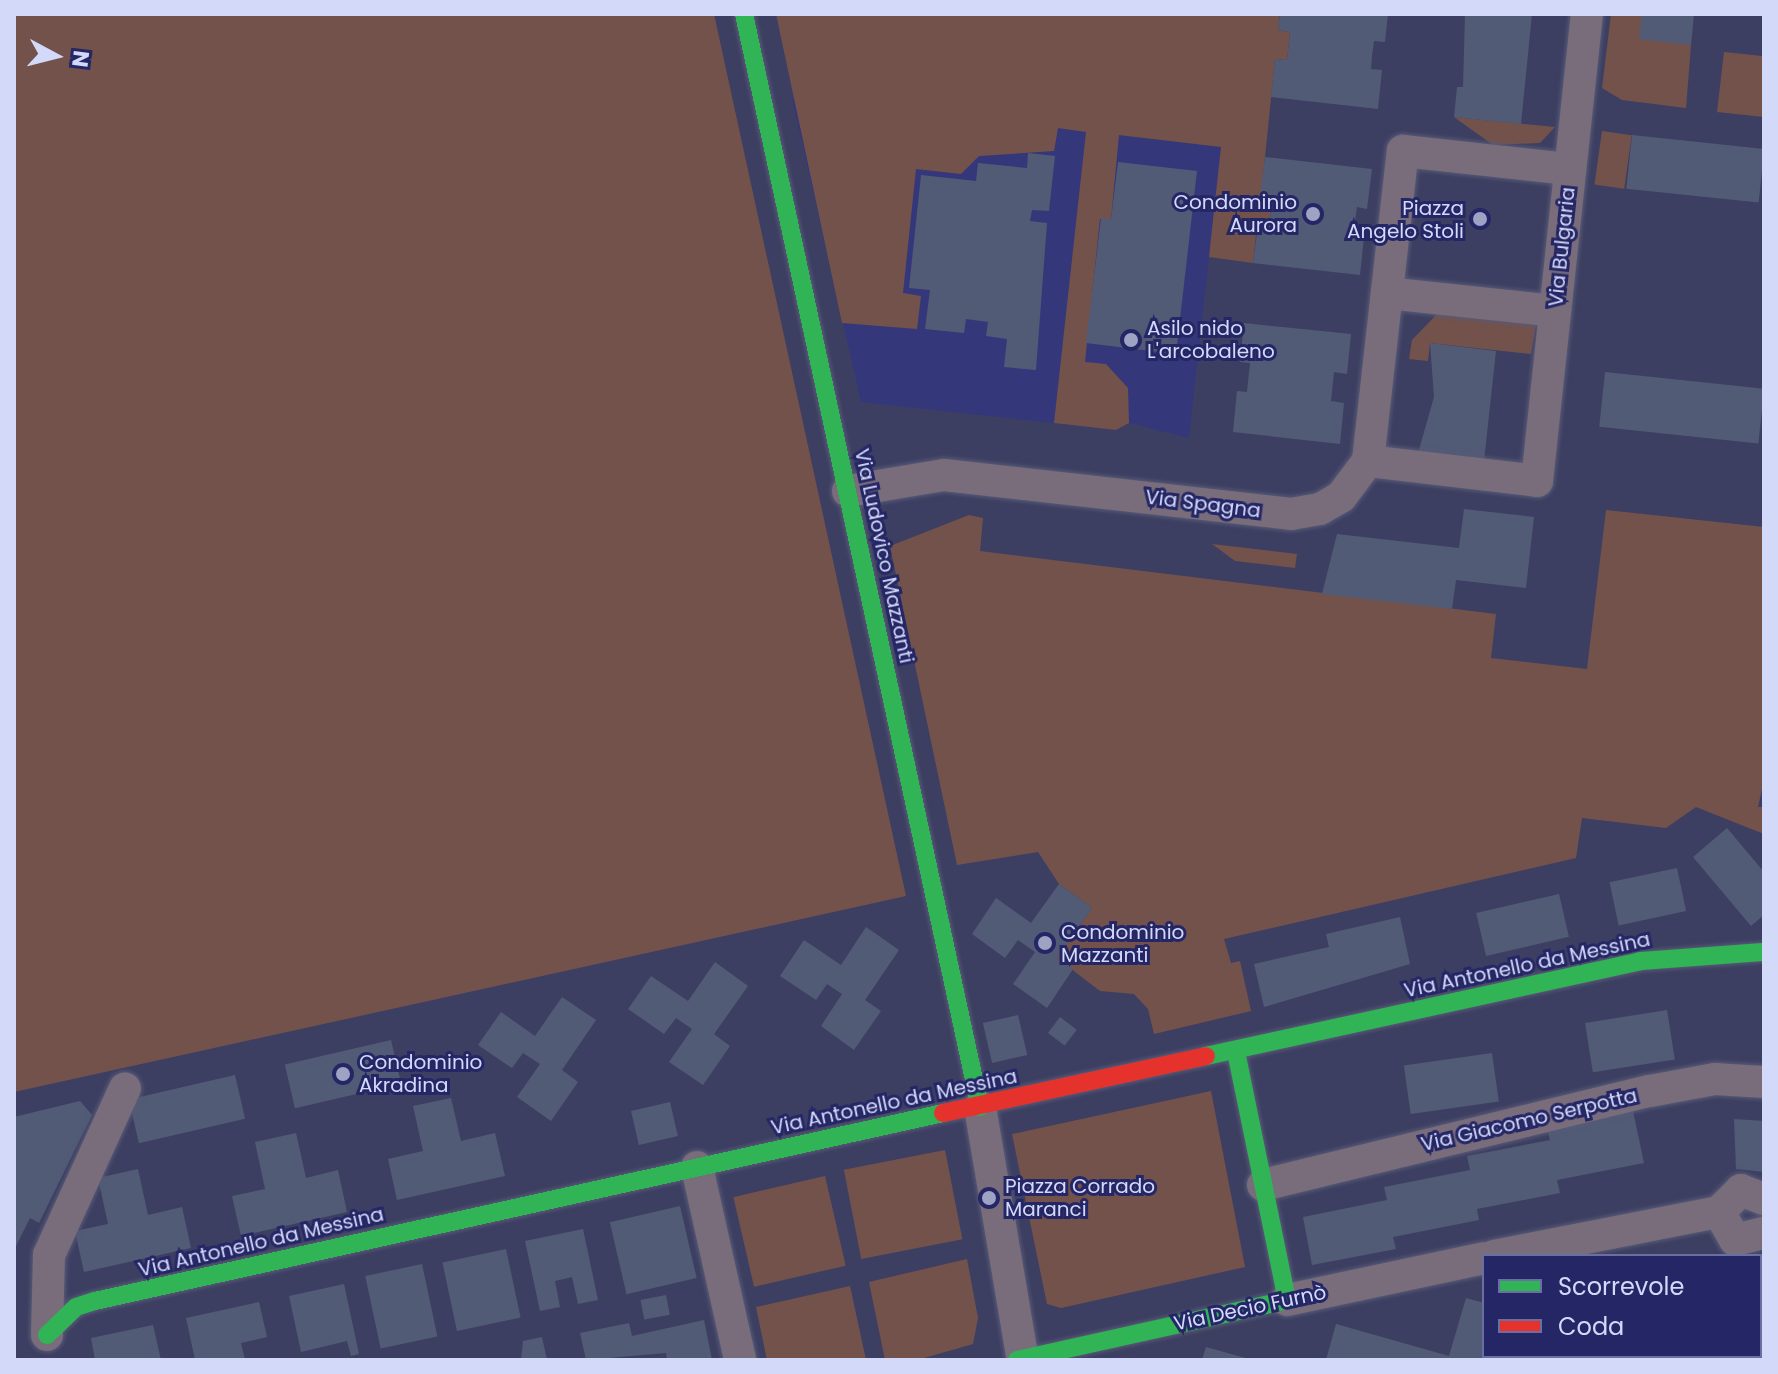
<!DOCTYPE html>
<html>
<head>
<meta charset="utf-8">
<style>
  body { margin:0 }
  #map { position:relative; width:1778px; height:1374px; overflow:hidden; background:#3d3f62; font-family:Poppins,sans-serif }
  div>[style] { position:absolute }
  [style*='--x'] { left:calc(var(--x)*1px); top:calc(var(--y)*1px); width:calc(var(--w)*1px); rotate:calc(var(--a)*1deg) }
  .built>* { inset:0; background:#34387a }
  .green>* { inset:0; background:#74524c; transform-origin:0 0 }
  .building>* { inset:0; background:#515b76; transform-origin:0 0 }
  .roads { filter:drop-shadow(0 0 2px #585a77) drop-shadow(0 0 2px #585a77) }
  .street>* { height:32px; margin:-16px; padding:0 16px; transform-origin:16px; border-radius:16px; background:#796d7c }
  .fast>* { height:18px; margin:-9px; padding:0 9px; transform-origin:9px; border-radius:9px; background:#30b455 }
  .jam>* { height:18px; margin:-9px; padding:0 9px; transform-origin:9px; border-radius:9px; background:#e5322d }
  .dots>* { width:22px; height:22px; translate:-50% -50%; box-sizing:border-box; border:4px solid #252665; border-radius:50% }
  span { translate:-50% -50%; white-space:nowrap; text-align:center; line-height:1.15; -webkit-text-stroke:6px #252665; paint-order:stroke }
  .poi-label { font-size:20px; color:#d3d9f8 }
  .right { translate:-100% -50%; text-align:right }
  .left { translate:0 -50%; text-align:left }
  .street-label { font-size:20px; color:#d3d9f8 }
  .frame { position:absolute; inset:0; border:16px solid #d3d9f8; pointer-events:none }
  .legend { position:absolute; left:1482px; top:1254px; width:280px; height:104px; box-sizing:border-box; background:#252665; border:2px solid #6b6ea0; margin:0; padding:10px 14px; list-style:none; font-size:24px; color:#d3d9f8 }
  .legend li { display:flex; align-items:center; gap:16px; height:40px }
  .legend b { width:40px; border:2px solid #6b6ea0 }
  .north { position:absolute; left:16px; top:16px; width:80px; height:80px; -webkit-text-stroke:6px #252665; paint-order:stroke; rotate:97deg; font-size:22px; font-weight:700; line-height:32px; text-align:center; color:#d3d9f8 }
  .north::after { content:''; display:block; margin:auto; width:28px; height:36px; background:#d3d9f8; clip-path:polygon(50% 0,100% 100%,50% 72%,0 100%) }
</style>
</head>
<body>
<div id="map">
  <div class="built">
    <div style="clip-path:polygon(792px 98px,1221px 147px,1189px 438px,1129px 423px,1116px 430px,861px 402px)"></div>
  </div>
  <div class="green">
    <div style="clip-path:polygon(14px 14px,714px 14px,906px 896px,14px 1092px)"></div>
    <div style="clip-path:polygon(776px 14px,1280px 14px,1278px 30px,1290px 32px,1287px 60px,1275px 59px,1261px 196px,1272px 198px,1269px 227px,1257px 226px,1253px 263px,1209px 257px,1221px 147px,1119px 135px,1111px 219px,1100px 219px,1085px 362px,1106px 364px,1128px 388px,1129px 423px,1116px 430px,1054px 423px,1086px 132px,1058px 128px,1054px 151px,979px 156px,961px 174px,916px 169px,903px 293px,921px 296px,917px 329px,842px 323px)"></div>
    <div style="clip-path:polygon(1611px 14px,1642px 14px,1691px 45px,1686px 108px,1622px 100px,1602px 88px)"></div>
    <div style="clip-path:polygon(1764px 45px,1764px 117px,1717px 112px,1724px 52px,1762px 56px)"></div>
    <div style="clip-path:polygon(1454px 117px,1555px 127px,1540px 143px,1493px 145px)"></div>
    <div style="left:1602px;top:131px;width:30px;height:54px;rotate:8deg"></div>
    <div style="clip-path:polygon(1437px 314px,1536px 324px,1531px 354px,1430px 343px,1428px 361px,1409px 359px,1412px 340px)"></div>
    <div style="clip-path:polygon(1606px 510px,1764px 527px,1764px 780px,1758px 807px,1764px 807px,1764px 834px,1696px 807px,1666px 828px,1582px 818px,1576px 858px,1224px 939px,1231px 963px,1240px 961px,1251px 1011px,1154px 1034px,1148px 1009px,1134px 994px,1100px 991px,1057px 958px,1092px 908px,1059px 884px,1038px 852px,957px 865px,890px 546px,969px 515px,983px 518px,980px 551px,1496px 614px,1491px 658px,1587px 669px)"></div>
    <div style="clip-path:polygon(1212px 544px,1297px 554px,1295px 568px,1235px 561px)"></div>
    <div style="clip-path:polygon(1211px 1091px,1245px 1267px,1061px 1308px,1047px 1304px,1012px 1134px)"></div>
    <div style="left:945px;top:1150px;width:91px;height:103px;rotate:79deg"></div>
    <div style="left:825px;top:1176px;width:92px;height:94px;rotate:77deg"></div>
    <div style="clip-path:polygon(967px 1259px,978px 1318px,973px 1344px,917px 1360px,885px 1360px,869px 1282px)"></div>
    <div style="clip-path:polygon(850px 1286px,866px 1360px,767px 1360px,756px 1307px)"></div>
  </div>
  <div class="building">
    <div style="clip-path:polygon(1280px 14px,1388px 14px,1385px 42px,1374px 41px,1372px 56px,1371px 69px,1382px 70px,1378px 109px,1271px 97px,1275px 59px,1287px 60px,1290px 32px,1278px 30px)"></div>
    <div style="clip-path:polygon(1465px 14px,1532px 14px,1521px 124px,1454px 117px,1457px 87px,1463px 87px)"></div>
    <div style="clip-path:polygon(1642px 14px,1694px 14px,1691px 45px,1639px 39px)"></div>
    <div style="left:1632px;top:135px;width:133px;height:54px;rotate:6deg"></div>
    <div style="clip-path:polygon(1028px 153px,1055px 156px,1049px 211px,1032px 210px,1030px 221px,1047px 223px,1036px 370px,1004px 367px,1007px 339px,986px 336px,988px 322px,966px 319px,964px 333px,925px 329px,930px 290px,909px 288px,921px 175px,976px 181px,978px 163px,1027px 168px)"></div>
    <div style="clip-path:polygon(1265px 157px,1372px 169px,1367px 209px,1357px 207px,1355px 220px,1354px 236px,1364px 237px,1360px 275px,1253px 263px,1258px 225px,1269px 227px,1272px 198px,1260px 197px)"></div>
    <div style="clip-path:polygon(1118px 162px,1197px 171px,1176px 354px,1086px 343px,1101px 218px,1111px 219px)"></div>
    <div style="clip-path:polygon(1244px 323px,1351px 334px,1347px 374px,1334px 372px,1331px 401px,1344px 403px,1340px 444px,1233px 432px,1237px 391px,1247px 392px,1250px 363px,1240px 362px)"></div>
    <div style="clip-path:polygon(1430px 343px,1496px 351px,1484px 461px,1418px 453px,1434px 397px)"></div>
    <div style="left:1605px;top:372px;width:160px;height:55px;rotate:6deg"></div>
    <div style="clip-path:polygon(1464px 509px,1534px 517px,1526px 588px,1456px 580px,1452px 609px,1322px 594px,1337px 534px,1459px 548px)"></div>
    <div style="clip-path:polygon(1727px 828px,1764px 872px,1764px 915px,1751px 926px,1693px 857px)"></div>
    <div style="left:1677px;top:868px;width:44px;height:69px;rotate:78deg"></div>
    <div style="clip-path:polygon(1059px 884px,1092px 908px,1057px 958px,1073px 969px,1047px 1008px,1013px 984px,1035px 952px,1018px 940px,1005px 958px,972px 934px,996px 898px,1031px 923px)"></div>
    <div style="left:1559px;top:894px;width:44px;height:85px;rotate:77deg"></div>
    <div style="clip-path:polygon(1400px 917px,1410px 964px,1264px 1007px,1254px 964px,1329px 947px,1326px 934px)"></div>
    <div style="clip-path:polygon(866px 927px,899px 950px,865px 1000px,881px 1011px,854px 1050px,821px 1026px,842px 994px,827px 984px,816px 1000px,780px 976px,804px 940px,841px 965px)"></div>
    <div style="clip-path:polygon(715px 962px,748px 986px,714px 1034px,730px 1046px,703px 1085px,669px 1062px,692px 1029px,676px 1018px,664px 1034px,628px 1009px,651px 976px,688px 1001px)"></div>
    <div style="clip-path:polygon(562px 997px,596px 1020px,562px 1070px,578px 1082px,551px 1121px,517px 1097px,540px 1064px,523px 1053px,512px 1068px,478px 1045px,501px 1012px,535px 1036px)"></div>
    <div style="left:1667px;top:1010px;width:50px;height:83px;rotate:81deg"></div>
    <div style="left:1018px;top:1015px;width:41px;height:36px;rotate:77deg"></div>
    <div style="left:1060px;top:1017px;width:21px;height:20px;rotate:37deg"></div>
    <div style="left:391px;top:1040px;width:45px;height:109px;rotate:77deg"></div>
    <div style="left:1492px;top:1053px;width:49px;height:89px;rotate:82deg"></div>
    <div style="left:235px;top:1075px;width:45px;height:109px;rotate:77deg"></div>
    <div style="clip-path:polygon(451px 1098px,461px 1141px,495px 1133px,505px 1176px,397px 1200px,388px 1159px,423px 1151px,413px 1106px)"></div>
    <div style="clip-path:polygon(80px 1101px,92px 1115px,39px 1223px,30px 1218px,14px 1250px,14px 1117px)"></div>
    <div style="left:670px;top:1102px;width:35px;height:40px;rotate:77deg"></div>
    <div style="clip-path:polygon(1633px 1111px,1644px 1163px,1557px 1180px,1560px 1193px,1477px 1209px,1479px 1220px,1393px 1237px,1396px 1249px,1312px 1265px,1303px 1217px,1387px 1200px,1384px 1187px,1470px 1170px,1467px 1156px,1550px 1140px,1547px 1128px)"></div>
    <div style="clip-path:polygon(1734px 1119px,1764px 1121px,1764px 1172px,1736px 1169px)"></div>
    <div style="clip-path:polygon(296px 1133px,306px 1178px,338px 1170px,347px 1212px,241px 1236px,232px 1196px,265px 1189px,255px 1142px)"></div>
    <div style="clip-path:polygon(138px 1169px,148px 1215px,182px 1207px,191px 1248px,84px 1272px,75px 1231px,108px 1224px,98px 1178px)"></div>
    <div style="left:680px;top:1206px;width:74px;height:72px;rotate:77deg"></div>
    <div style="clip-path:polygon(583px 1229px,598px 1300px,578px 1304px,572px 1277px,555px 1281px,560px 1307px,540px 1311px,525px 1241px)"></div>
    <div style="left:506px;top:1249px;width:70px;height:65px;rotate:78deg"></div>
    <div style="left:422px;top:1264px;width:74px;height:58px;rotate:78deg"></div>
    <div style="clip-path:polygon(344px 1284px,359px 1354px,351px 1356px,347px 1341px,301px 1352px,289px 1296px)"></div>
    <div style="left:666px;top:1295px;width:20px;height:26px;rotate:79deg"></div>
    <div style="clip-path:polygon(1466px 1298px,1484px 1303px,1484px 1356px,1582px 1360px,1326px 1360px,1336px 1324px,1449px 1356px)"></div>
    <div style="clip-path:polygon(259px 1302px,267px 1337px,241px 1343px,245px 1360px,195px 1360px,186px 1318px)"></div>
    <div style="clip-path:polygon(704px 1320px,712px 1360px,667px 1360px,666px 1353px,586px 1360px,580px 1333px,629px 1323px,632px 1336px)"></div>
    <div style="clip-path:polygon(153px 1325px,161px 1360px,95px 1360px,91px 1338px)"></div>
    <div style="clip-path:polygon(542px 1337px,547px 1360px,521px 1360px,523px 1341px)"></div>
    <div style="clip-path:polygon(1206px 1347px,1249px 1359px,1249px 1360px,1202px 1360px)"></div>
  </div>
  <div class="roads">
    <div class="street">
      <div style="--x:1387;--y:293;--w:169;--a:6.1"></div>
      <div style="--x:1368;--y:461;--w:170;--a:6.7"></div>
      <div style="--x:1537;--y:481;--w:470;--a:-83.9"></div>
      <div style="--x:848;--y:491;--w:97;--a:-9.5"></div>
      <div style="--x:944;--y:475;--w:349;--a:6.4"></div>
      <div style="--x:1291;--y:514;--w:29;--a:-10"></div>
      <div style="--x:1320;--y:509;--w:24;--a:-30"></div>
      <div style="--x:1341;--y:497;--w:45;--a:-53.1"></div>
      <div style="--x:1368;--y:461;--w:312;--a:-83.6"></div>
      <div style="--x:1403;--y:151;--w:168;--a:6.2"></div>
      <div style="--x:980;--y:1107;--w:252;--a:80.4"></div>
      <div style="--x:697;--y:1167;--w:198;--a:77.4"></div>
      <div style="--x:1263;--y:1185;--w:398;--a:-13.7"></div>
      <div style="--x:1650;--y:1091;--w:66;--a:-10.5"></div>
      <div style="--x:1715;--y:1079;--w:49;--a:3.5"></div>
      <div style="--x:1764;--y:1199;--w:25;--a:-159"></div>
      <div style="--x:1741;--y:1190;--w:31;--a:135"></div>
      <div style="--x:1719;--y:1212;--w:32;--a:60"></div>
      <div style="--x:1735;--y:1240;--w:30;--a:-14"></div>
      <div style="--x:1494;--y:1256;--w:229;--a:-11.1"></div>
      <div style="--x:1287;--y:1300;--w:201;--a:-12"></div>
      <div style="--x:47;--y:1335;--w:80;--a:-88.6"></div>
      <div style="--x:49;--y:1255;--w:183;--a:-65.5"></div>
    </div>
    <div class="fast">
      <div style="--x:744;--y:14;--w:1118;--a:77.82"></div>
      <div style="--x:1206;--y:1056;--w:444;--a:-12.3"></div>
      <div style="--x:1640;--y:961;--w:124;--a:-4.2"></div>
      <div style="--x:47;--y:1335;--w:40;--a:-44"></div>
      <div style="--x:76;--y:1307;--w:20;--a:-18"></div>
      <div style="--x:95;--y:1301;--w:869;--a:-12.5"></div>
      <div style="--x:1017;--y:1360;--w:277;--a:-12.5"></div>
      <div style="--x:1287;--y:1300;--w:254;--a:-101.6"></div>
    </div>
    <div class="jam">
      <div style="--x:943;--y:1113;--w:269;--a:-12.2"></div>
    </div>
  </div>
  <div class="dots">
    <div style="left:1313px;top:214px;background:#9ea3c4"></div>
    <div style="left:1480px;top:219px;background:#9ea3c4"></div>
    <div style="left:1131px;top:340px;background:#9ea3c4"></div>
    <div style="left:1045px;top:943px;background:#9ea3c4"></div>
    <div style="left:343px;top:1074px;background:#9ea3c4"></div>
    <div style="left:989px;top:1198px;background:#9ea3c4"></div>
  </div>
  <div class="poi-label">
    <span class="right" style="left:1297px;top:214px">Condominio<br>Aurora</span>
    <span class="right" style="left:1464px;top:220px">Piazza<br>Angelo Stoli</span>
    <span class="left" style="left:1147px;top:340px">Asilo nido<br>L'arcobaleno</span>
    <span class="left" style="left:1061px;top:944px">Condominio<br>Mazzanti</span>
    <span class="left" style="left:359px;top:1074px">Condominio<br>Akradina</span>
    <span class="left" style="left:1005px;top:1198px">Piazza Corrado<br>Maranci</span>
  </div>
  <div class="street-label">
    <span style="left:1562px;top:247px;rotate:-84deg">Via Bulgaria</span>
    <span style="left:1203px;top:504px;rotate:7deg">Via Spagna</span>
    <span style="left:884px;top:556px;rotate:78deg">Via Ludovico Mazzanti</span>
    <span style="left:1527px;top:965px;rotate:-12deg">Via Antonello da Messina</span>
    <span style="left:894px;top:1102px;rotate:-12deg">Via Antonello da Messina</span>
    <span style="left:1529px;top:1120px;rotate:-13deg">Via Giacomo Serpotta</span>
    <span style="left:261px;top:1242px;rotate:-13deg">Via Antonello da Messina</span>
    <span style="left:1250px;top:1308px;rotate:-12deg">Via Decio Furnò</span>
  </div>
  <div class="frame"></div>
  <ul class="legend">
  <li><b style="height:10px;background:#30b455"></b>Scorrevole</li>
  <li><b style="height:10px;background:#e5322d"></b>Coda</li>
  </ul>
  <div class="north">N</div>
</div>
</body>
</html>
